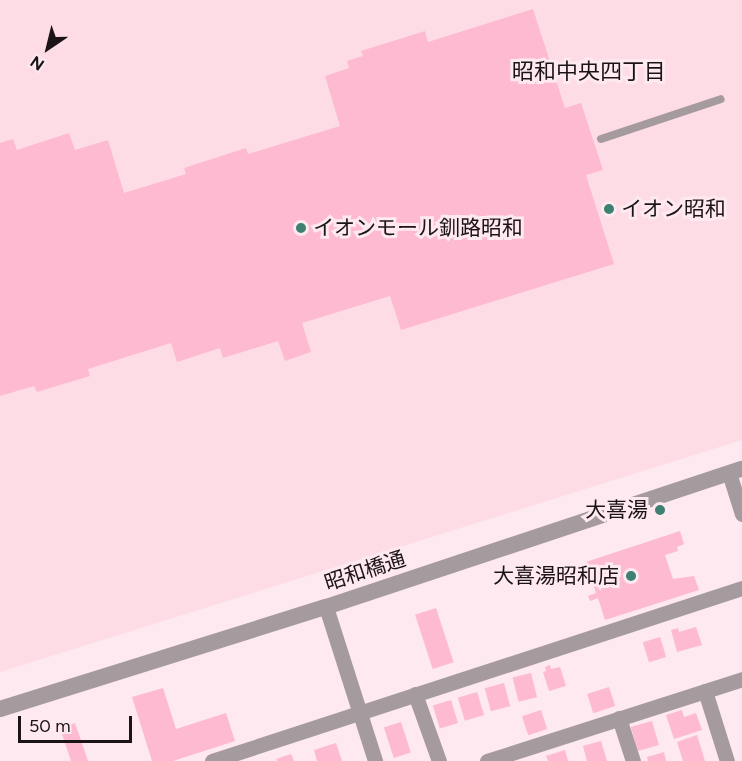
<!DOCTYPE html>
<html>
<head>
<meta charset="utf-8">
<style>
  body { margin:0 }
  #map { position:relative; width:742px; height:761px; overflow:hidden; background:#fde9ef; font-family:Figtree,"Noto Sans JP",sans-serif }
  div>[style] { position:absolute }
  [style*='--x'] { left:calc(var(--x)*1px); top:calc(var(--y)*1px); width:calc(var(--w)*1px); rotate:calc(var(--a)*1deg) }
  .built>* { inset:0; background:#fddce6 }
  .building>* { inset:0; background:#fdbad1; transform-origin:0 0 }
  .service>* { height:8px; margin:-4px; padding:0 4px; transform-origin:4px; border-radius:4px; background:#a59b9e }
  .minor>* { height:15px; margin:-7.5px; padding:0 7.5px; transform-origin:7.5px; border-radius:7.5px; background:#a59b9e }
  .tertiary>* { height:16px; margin:-8px; padding:0 8px; transform-origin:8px; border-radius:8px; background:#a59b9e }
  .dots>* { width:16px; height:16px; translate:-50% -50%; box-sizing:border-box; border:3px solid #fde9ef; border-radius:50% }
  span { translate:-50% -50%; white-space:nowrap; text-align:center; line-height:1.15; -webkit-text-stroke:6px #fde9ef; paint-order:stroke }
  .poi-label { font-size:21px; color:#1b1316 }
  .left { translate:0 -50%; text-align:left }
  .right { translate:-100% -50%; text-align:right }
  .street-label { font-size:21px; color:#1b1316 }
  .neighbourhood-label { font-size:22px; color:#1b1316 }
  .north { position:absolute; left:18px; top:18px; width:60px; height:60px; -webkit-text-stroke:4px #fde9ef; paint-order:stroke; rotate:215deg; font-size:16px; font-weight:700; line-height:24px; text-align:center; color:#1b1316 }
  .north::after { content:''; display:block; margin:auto; width:21px; height:27px; background:#1b1316; clip-path:polygon(50% 0,100% 100%,50% 72%,0 100%) }
  .scale { position:absolute; left:18px; top:716px; width:114px; height:27px; box-sizing:border-box; border:3px solid #1b1316; border-top:0; padding-left:8px; font-size:18px; line-height:21px; white-space:nowrap; color:#1b1316; -webkit-text-stroke:4px #fde9ef; paint-order:stroke }
</style>
</head>
<body>
<div id="map">
  <div class="built">
    <div style="clip-path:polygon(0 0,742px 0,742px 440px,0 672px)"></div>
  </div>
  <div class="building">
    <div style="clip-path:polygon(533px 9px,565px 108px,581px 103px,603px 170px,586px 175px,614px 264px,401px 330px,390px 296px,302px 323px,311px 352px,285px 361px,278px 341px,223px 358px,220px 348px,177px 362px,171px 343px,88px 369px,90px 376px,37px 392px,34px 386px,0 396px,0 143px,13px 139px,17px 150px,69px 133px,75px 150px,108px 140px,124px 193px,186px 174px,184px 168px,246px 148px,248px 154px,340px 126px,325px 76px,349px 68px,347px 61px,363px 56px,361px 51px,425px 31px,428px 42px)"></div>
    <div style="clip-path:polygon(680px 531px,684px 544px,677px 547px,678px 551px,665px 555px,673px 579px,694px 576px,699px 590px,605px 620px,598px 598px,590px 601px,588px 596px,596px 593px,586px 562px)"></div>
    <div style="left:436px;top:608px;width:57px;height:22px;rotate:72deg"></div>
    <div style="clip-path:polygon(696px 627px,702px 645px,677px 652px,671px 630px,678px 628px,679px 632px)"></div>
    <div style="left:660px;top:637px;width:21px;height:18px;rotate:73deg"></div>
    <div style="clip-path:polygon(550px 665px,551px 669px,560px 667px,566px 686px,549px 691px,543px 672px,546px 671px,545px 667px)"></div>
    <div style="left:531px;top:673px;width:25px;height:19px;rotate:76deg"></div>
    <div style="left:504px;top:683px;width:24px;height:20px;rotate:75deg"></div>
    <div style="left:609px;top:687px;width:20px;height:23px;rotate:72deg"></div>
    <div style="clip-path:polygon(163px 688px,176px 729px,226px 713px,235px 741px,173px 761px,152px 761px,132px 697px)"></div>
    <div style="left:477px;top:692px;width:24px;height:20px;rotate:73deg"></div>
    <div style="left:451px;top:700px;width:24px;height:19px;rotate:73deg"></div>
    <div style="left:541px;top:710px;width:20px;height:20px;rotate:72deg"></div>
    <div style="clip-path:polygon(682px 710px,684px 717px,696px 713px,702px 730px,674px 739px,666px 715px)"></div>
    <div style="left:652px;top:721px;width:25px;height:22px;rotate:74deg"></div>
    <div style="left:401px;top:722px;width:32px;height:18px;rotate:72deg"></div>
    <div style="clip-path:polygon(75px 723px,88px 761px,71px 761px,60px 728px)"></div>
    <div style="clip-path:polygon(697px 735px,705px 761px,683px 761px,677px 742px)"></div>
    <div style="clip-path:polygon(601px 741px,607px 761px,587px 761px,583px 746px)"></div>
    <div style="clip-path:polygon(336px 743px,342px 761px,317px 761px,314px 750px)"></div>
    <div style="clip-path:polygon(565px 750px,568px 761px,548px 761px,546px 756px)"></div>
    <div style="clip-path:polygon(664px 752px,666px 761px,648px 761px,647px 757px)"></div>
    <div style="clip-path:polygon(291px 754px,294px 761px,277px 761px,276px 759px)"></div>
  </div>
  <div class="service">
    <div style="--x:601;--y:139;--w:126;--a:-18.4"></div>
  </div>
  <div class="minor">
    <div style="--x:729;--y:473;--w:43;--a:72.4"></div>
    <div style="--x:326;--y:607;--w:162;--a:72.3"></div>
    <div style="--x:705;--y:691;--w:73;--a:72.6"></div>
    <div style="--x:415;--y:694;--w:71;--a:70.3"></div>
    <div style="--x:619;--y:718;--w:45;--a:72"></div>
    <div style="--x:212;--y:761;--w:558;--a:-18.08"></div>
    <div style="--x:487;--y:761;--w:268;--a:-17.8"></div>
  </div>
  <div class="tertiary">
    <div style="--x:0;--y:709;--w:342;--a:-17.4"></div>
    <div style="--x:326;--y:607;--w:438;--a:-18.4"></div>
  </div>
  <div class="dots">
    <div style="left:609px;top:209px;background:#3e8071"></div>
    <div style="left:301px;top:228px;background:#3e8071"></div>
    <div style="left:660px;top:510px;background:#3e8071"></div>
    <div style="left:631px;top:576px;background:#3e8071"></div>
  </div>
  <div class="poi-label">
    <span class="left" style="left:621px;top:209px">イオン昭和</span>
    <span class="left" style="left:313px;top:228px">イオンモール釧路昭和</span>
    <span class="right" style="left:648px;top:510px">大喜湯</span>
    <span class="right" style="left:619px;top:576px">大喜湯昭和店</span>
  </div>
  <div class="street-label">
    <span style="left:365px;top:571px;rotate:-18deg">昭和橋通</span>
  </div>
  <div class="neighbourhood-label">
    <span style="left:589px;top:72px">昭和中央四丁目</span>
  </div>
  <div class="north">N</div>
  <div class="scale">50 m</div>
</div>
</body>
</html>
